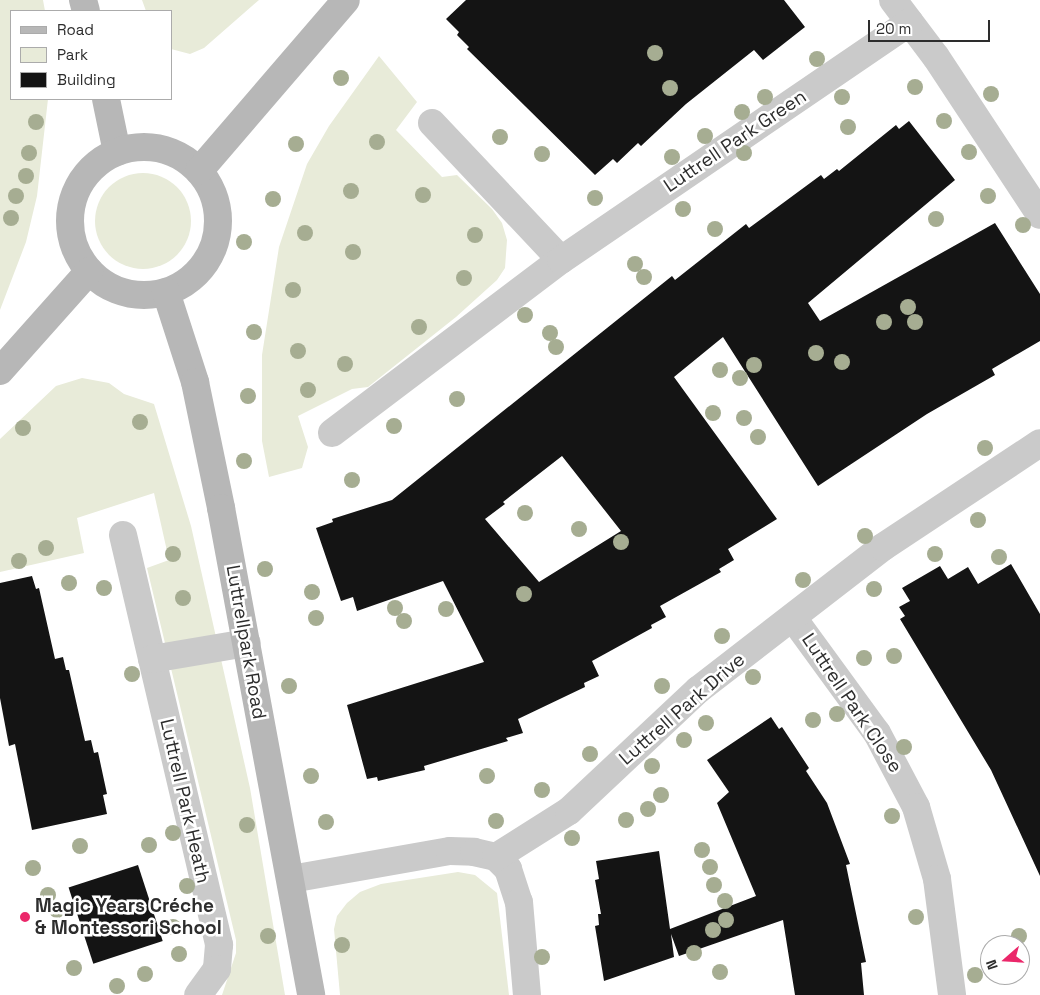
<!DOCTYPE html>
<html>
<head>
<meta charset="utf-8">
<style>
  body { margin:0 }
  #map { position:relative; width:1040px; height:995px; overflow:hidden; background:#fff; font-family:"Space Grotesk",sans-serif }
  div>[style] { position:absolute }
  [style*='--x'] { left:calc(var(--x)*1px); top:calc(var(--y)*1px); width:calc(var(--w)*1px); rotate:calc(var(--a)*1deg) }
  .green>* { inset:0; background:#e8ebd9 }
  .round { border-radius:50% }
  .building>* { inset:0; background:#141414; transform-origin:0 0 }
  .street>* { height:28px; margin:-14px; padding:0 14px; transform-origin:14px; border-radius:14px; background:#cacaca }
  .secondary>* { height:28px; margin:-14px; padding:0 14px; transform-origin:14px; border-radius:14px; background:#b7b7b7 }
  .secondary>.ring { margin:-14px; padding:0; box-sizing:content-box; background:none; border:28px solid #b7b7b7; border-radius:50% }
  .trees>* { width:16px; height:16px; margin:-8px; border-radius:50%; background:#a6ad92 }
  .dots>* { width:14px; height:14px; translate:-50% -50%; box-sizing:border-box; border:2px solid #fff; border-radius:50% }
  span { translate:-50% -50%; white-space:nowrap; text-align:center; line-height:1.15; -webkit-text-stroke:5px #fff; paint-order:stroke }
  .street-label { font-size:19px; color:#2d2d2d }
  .poi-label { font-size:19px; color:#2d2d2d; font-weight:700 }
  .left { translate:0 -50%; text-align:left }
  .legend { position:absolute; left:10px; top:10px; width:162px; height:90px; box-sizing:border-box; background:#fff; border:1px solid #ababab; margin:0; padding:6px 9px; list-style:none; font-size:15px; color:#2d2d2d }
  .legend li { display:flex; align-items:center; gap:10px; height:25px }
  .legend b { width:25px; border:1px solid #ababab }
  .north { position:absolute; left:980px; top:935px; width:50px; height:50px; box-sizing:border-box; background:#fff; border:1px solid #ababab; border-radius:50%; rotate:251deg; font-size:14px; font-weight:700; line-height:20px; text-align:center; color:#2d2d2d }
  .north::after { content:''; display:block; margin:auto; width:18px; height:22px; background:#eb276a; clip-path:polygon(50% 0,100% 100%,50% 72%,0 100%) }
  .scale { position:absolute; left:868px; top:20px; width:122px; height:22px; box-sizing:border-box; border:2px solid #2d2d2d; border-top:0; padding-left:6px; font-size:15px; line-height:18px; white-space:nowrap; color:#2d2d2d; -webkit-text-stroke:4px #fff; paint-order:stroke }
</style>
</head>
<body>
<div id="map">
  <div class="green">
    <div style="clip-path:polygon(0 0,43px 0,45px 11px,11px 11px,11px 99px,48px 99px,37px 196px,26px 242px,0 310px)"></div>
    <div style="clip-path:polygon(142px 0,259px 0,204px 48px,190px 54px,171px 49px,171px 11px,146px 11px)"></div>
    <div style="clip-path:polygon(379px 56px,417px 102px,396px 130px,442px 177px,457px 175px,492px 209px,502px 223px,507px 240px,505px 268px,497px 280px,456px 317px,368px 387px,352px 389px,298px 416px,308px 447px,302px 468px,269px 477px,262px 441px,262px 355px,279px 247px,307px 164px,329px 126px)"></div>
    <div class="round" style="left:95px;top:173px;width:96px;height:96px"></div>
    <div style="clip-path:polygon(82px 378px,109px 383px,124px 394px,154px 404px,191px 526px,250px 788px,285px 995px,222px 995px,236px 953px,236px 940px,147px 568px,169px 560px,154px 493px,77px 518px,84px 553px,0 572px,0 439px,56px 386px)"></div>
    <div style="clip-path:polygon(458px 872px,475px 875px,497px 893px,509px 995px,340px 995px,334px 929px,337px 916px,347px 903px,360px 892px,381px 884px)"></div>
  </div>
  <div class="building">
    <div style="clip-path:polygon(466px 0,784px 0,805px 27px,763px 60px,754px 50px,686px 104px,641px 146px,638px 143px,617px 163px,613px 159px,595px 175px,467px 49px,469px 47px,457px 35px,459px 32px,446px 19px)"></div>
    <div style="clip-path:polygon(evenodd,909px 121px,955px 180px,808px 303px,820px 321px,995px 223px,1040px 294px,1040px 341px,992px 369px,995px 375px,927px 414px,818px 486px,723px 337px,674px 377px,777px 519px,728px 549px,734px 560px,719px 569px,721px 572px,660px 606px,666px 617px,651px 625px,652px 628px,592px 661px,599px 676px,584px 683px,585px 687px,518px 719px,523px 733px,506px 738px,508px 741px,424px 766px,425px 770px,378px 781px,377px 777px,367px 779px,347px 705px,484px 662px,443px 581px,357px 611px,353px 597px,341px 601px,316px 528px,333px 522px,332px 519px,392px 500px,672px 276px,675px 280px,746px 224px,749px 228px,821px 175px,824px 179px,837px 169px,839px 171px,896px 125px,899px 129px,909px 121px,562px 456px,621px 531px,539px 582px,485px 519px,505px 504px,503px 502px,562px 456px)"></div>
    <div style="clip-path:polygon(1011px 564px,1040px 614px,1040px 876px,991px 770px,900px 619px,905px 616px,899px 607px,910px 601px,902px 588px,940px 566px,948px 579px,968px 567px,978px 584px)"></div>
    <div style="clip-path:polygon(32px 576px,36px 589px,39px 588px,55px 659px,63px 657px,66px 670px,69px 670px,85px 741px,91px 740px,94px 753px,98px 752px,107px 794px,103px 795px,107px 814px,32px 830px,15px 744px,9px 746px,0 698px,0 583px)"></div>
    <div style="clip-path:polygon(771px 717px,779px 729px,782px 727px,809px 768px,806px 771px,827px 803px,850px 864px,846px 865px,866px 962px,861px 963px,864px 995px,795px 995px,783px 920px,679px 956px,671px 934px,674px 957px,604px 981px,595px 926px,599px 925px,598px 914px,601px 914px,595px 880px,599px 879px,596px 861px,659px 851px,670px 929px,756px 896px,717px 803px,729px 792px,707px 760px)"></div>
    <div style="left:138px;top:865px;width:80px;height:73px;rotate:72deg"></div>
  </div>
  <div class="street">
    <div style="--x:893;--y:0;--w:71;--a:53"></div>
    <div style="--x:936;--y:57;--w:189;--a:56.6"></div>
    <div style="--x:432;--y:123;--w:188;--a:46.7"></div>
    <div style="--x:332;--y:433;--w:287;--a:-37.1"></div>
    <div style="--x:561;--y:260;--w:422;--a:-34.3"></div>
    <div style="--x:123;--y:535;--w:421;--a:76.8"></div>
    <div style="--x:219;--y:945;--w:24;--a:95"></div>
    <div style="--x:217;--y:969;--w:32;--a:126"></div>
    <div style="--x:793;--y:618;--w:142;--a:53.9"></div>
    <div style="--x:877;--y:733;--w:84;--a:62.2"></div>
    <div style="--x:916;--y:807;--w:75;--a:73.7"></div>
    <div style="--x:937;--y:879;--w:117;--a:82.6"></div>
    <div style="--x:152;--y:659;--w:96;--a:-9.6"></div>
    <div style="--x:496;--y:857;--w:17;--a:45"></div>
    <div style="--x:508;--y:869;--w:35;--a:72"></div>
    <div style="--x:519;--y:902;--w:93;--a:85.1"></div>
    <div style="--x:291;--y:879;--w:161;--a:-10"></div>
    <div style="--x:450;--y:851;--w:24;--a:2"></div>
    <div style="--x:474;--y:852;--w:23;--a:13"></div>
    <div style="--x:496;--y:857;--w:86;--a:-32.2"></div>
    <div style="--x:569;--y:811;--w:177;--a:-43.2"></div>
    <div style="--x:698;--y:690;--w:234;--a:-37.7"></div>
    <div style="--x:883;--y:547;--w:188;--a:-33.5"></div>
  </div>
  <div class="secondary">
    <div style="--x:83;--y:0;--w:11;--a:75"></div>
    <div style="--x:106;--y:99;--w:54;--a:78.3"></div>
    <div class="ring" style="left:70px;top:147px;width:120px;height:120px"></div>
    <div style="--x:199;--y:171;--w:225;--a:-49.3"></div>
    <div style="--x:166;--y:292;--w:95;--a:72.1"></div>
    <div style="--x:195;--y:382;--w:129;--a:78.3"></div>
    <div style="--x:221;--y:508;--w:495;--a:79.5"></div>
    <div style="--x:0;--y:371;--w:134;--a:-48.3"></div>
  </div>
  <div class="trees">
    <div style="left:655px;top:53px"></div>
    <div style="left:817px;top:59px"></div>
    <div style="left:341px;top:78px"></div>
    <div style="left:915px;top:87px"></div>
    <div style="left:670px;top:88px"></div>
    <div style="left:991px;top:94px"></div>
    <div style="left:765px;top:97px"></div>
    <div style="left:842px;top:97px"></div>
    <div style="left:742px;top:112px"></div>
    <div style="left:944px;top:121px"></div>
    <div style="left:36px;top:122px"></div>
    <div style="left:848px;top:127px"></div>
    <div style="left:705px;top:136px"></div>
    <div style="left:500px;top:137px"></div>
    <div style="left:377px;top:142px"></div>
    <div style="left:296px;top:144px"></div>
    <div style="left:969px;top:152px"></div>
    <div style="left:29px;top:153px"></div>
    <div style="left:744px;top:153px"></div>
    <div style="left:542px;top:154px"></div>
    <div style="left:672px;top:157px"></div>
    <div style="left:26px;top:176px"></div>
    <div style="left:351px;top:191px"></div>
    <div style="left:423px;top:195px"></div>
    <div style="left:16px;top:196px"></div>
    <div style="left:988px;top:196px"></div>
    <div style="left:595px;top:198px"></div>
    <div style="left:273px;top:199px"></div>
    <div style="left:683px;top:209px"></div>
    <div style="left:11px;top:218px"></div>
    <div style="left:936px;top:219px"></div>
    <div style="left:1023px;top:225px"></div>
    <div style="left:715px;top:229px"></div>
    <div style="left:305px;top:233px"></div>
    <div style="left:475px;top:235px"></div>
    <div style="left:244px;top:242px"></div>
    <div style="left:353px;top:252px"></div>
    <div style="left:635px;top:264px"></div>
    <div style="left:644px;top:277px"></div>
    <div style="left:464px;top:278px"></div>
    <div style="left:293px;top:290px"></div>
    <div style="left:908px;top:307px"></div>
    <div style="left:525px;top:315px"></div>
    <div style="left:884px;top:322px"></div>
    <div style="left:915px;top:322px"></div>
    <div style="left:419px;top:327px"></div>
    <div style="left:254px;top:332px"></div>
    <div style="left:550px;top:333px"></div>
    <div style="left:556px;top:347px"></div>
    <div style="left:298px;top:351px"></div>
    <div style="left:816px;top:353px"></div>
    <div style="left:842px;top:362px"></div>
    <div style="left:345px;top:364px"></div>
    <div style="left:754px;top:365px"></div>
    <div style="left:720px;top:370px"></div>
    <div style="left:740px;top:378px"></div>
    <div style="left:308px;top:390px"></div>
    <div style="left:248px;top:396px"></div>
    <div style="left:457px;top:399px"></div>
    <div style="left:713px;top:413px"></div>
    <div style="left:744px;top:418px"></div>
    <div style="left:140px;top:422px"></div>
    <div style="left:394px;top:426px"></div>
    <div style="left:23px;top:428px"></div>
    <div style="left:758px;top:437px"></div>
    <div style="left:985px;top:448px"></div>
    <div style="left:244px;top:461px"></div>
    <div style="left:352px;top:480px"></div>
    <div style="left:525px;top:513px"></div>
    <div style="left:978px;top:520px"></div>
    <div style="left:579px;top:529px"></div>
    <div style="left:865px;top:536px"></div>
    <div style="left:621px;top:542px"></div>
    <div style="left:46px;top:548px"></div>
    <div style="left:173px;top:554px"></div>
    <div style="left:935px;top:554px"></div>
    <div style="left:999px;top:557px"></div>
    <div style="left:19px;top:561px"></div>
    <div style="left:265px;top:569px"></div>
    <div style="left:803px;top:580px"></div>
    <div style="left:69px;top:583px"></div>
    <div style="left:104px;top:588px"></div>
    <div style="left:874px;top:589px"></div>
    <div style="left:312px;top:592px"></div>
    <div style="left:524px;top:594px"></div>
    <div style="left:183px;top:598px"></div>
    <div style="left:395px;top:608px"></div>
    <div style="left:446px;top:609px"></div>
    <div style="left:316px;top:618px"></div>
    <div style="left:404px;top:621px"></div>
    <div style="left:722px;top:636px"></div>
    <div style="left:894px;top:656px"></div>
    <div style="left:864px;top:658px"></div>
    <div style="left:132px;top:674px"></div>
    <div style="left:753px;top:677px"></div>
    <div style="left:289px;top:686px"></div>
    <div style="left:662px;top:686px"></div>
    <div style="left:837px;top:714px"></div>
    <div style="left:813px;top:720px"></div>
    <div style="left:706px;top:723px"></div>
    <div style="left:684px;top:740px"></div>
    <div style="left:904px;top:747px"></div>
    <div style="left:590px;top:754px"></div>
    <div style="left:652px;top:766px"></div>
    <div style="left:311px;top:776px"></div>
    <div style="left:487px;top:776px"></div>
    <div style="left:542px;top:790px"></div>
    <div style="left:661px;top:795px"></div>
    <div style="left:648px;top:809px"></div>
    <div style="left:892px;top:816px"></div>
    <div style="left:626px;top:820px"></div>
    <div style="left:496px;top:821px"></div>
    <div style="left:326px;top:822px"></div>
    <div style="left:247px;top:825px"></div>
    <div style="left:173px;top:833px"></div>
    <div style="left:572px;top:838px"></div>
    <div style="left:149px;top:845px"></div>
    <div style="left:80px;top:846px"></div>
    <div style="left:702px;top:850px"></div>
    <div style="left:710px;top:867px"></div>
    <div style="left:33px;top:868px"></div>
    <div style="left:714px;top:885px"></div>
    <div style="left:187px;top:886px"></div>
    <div style="left:48px;top:895px"></div>
    <div style="left:725px;top:901px"></div>
    <div style="left:57px;top:910px"></div>
    <div style="left:916px;top:917px"></div>
    <div style="left:726px;top:920px"></div>
    <div style="left:173px;top:927px"></div>
    <div style="left:713px;top:930px"></div>
    <div style="left:268px;top:936px"></div>
    <div style="left:1019px;top:936px"></div>
    <div style="left:342px;top:945px"></div>
    <div style="left:694px;top:953px"></div>
    <div style="left:179px;top:954px"></div>
    <div style="left:542px;top:957px"></div>
    <div style="left:74px;top:968px"></div>
    <div style="left:720px;top:972px"></div>
    <div style="left:145px;top:974px"></div>
    <div style="left:975px;top:975px"></div>
    <div style="left:117px;top:986px"></div>
  </div>
  <div class="dots">
    <div style="left:25px;top:917px;background:#eb276a"></div>
  </div>
  <div class="street-label">
    <span style="left:735px;top:141px;rotate:-34deg">Luttrell Park Green</span>
    <span style="left:246px;top:642px;rotate:80deg">Luttrellpark Road</span>
    <span style="left:852px;top:703px;rotate:56deg">Luttrell Park Close</span>
    <span style="left:682px;top:709px;rotate:-41deg">Luttrell Park Drive</span>
    <span style="left:185px;top:801px;rotate:77deg">Luttrell Park Heath</span>
  </div>
  <div class="poi-label">
    <span class="left" style="left:35px;top:917px">Magic Years Créche<br>&amp; Montessori School</span>
  </div>
  <ul class="legend">
  <li><b style="height:6px;background:#b7b7b7"></b>Road</li>
  <li><b style="height:14px;background:#e8ebd9"></b>Park</li>
  <li><b style="height:14px;background:#141414"></b>Building</li>
  </ul>
  <div class="north">N</div>
  <div class="scale">20 m</div>
</div>
</body>
</html>
